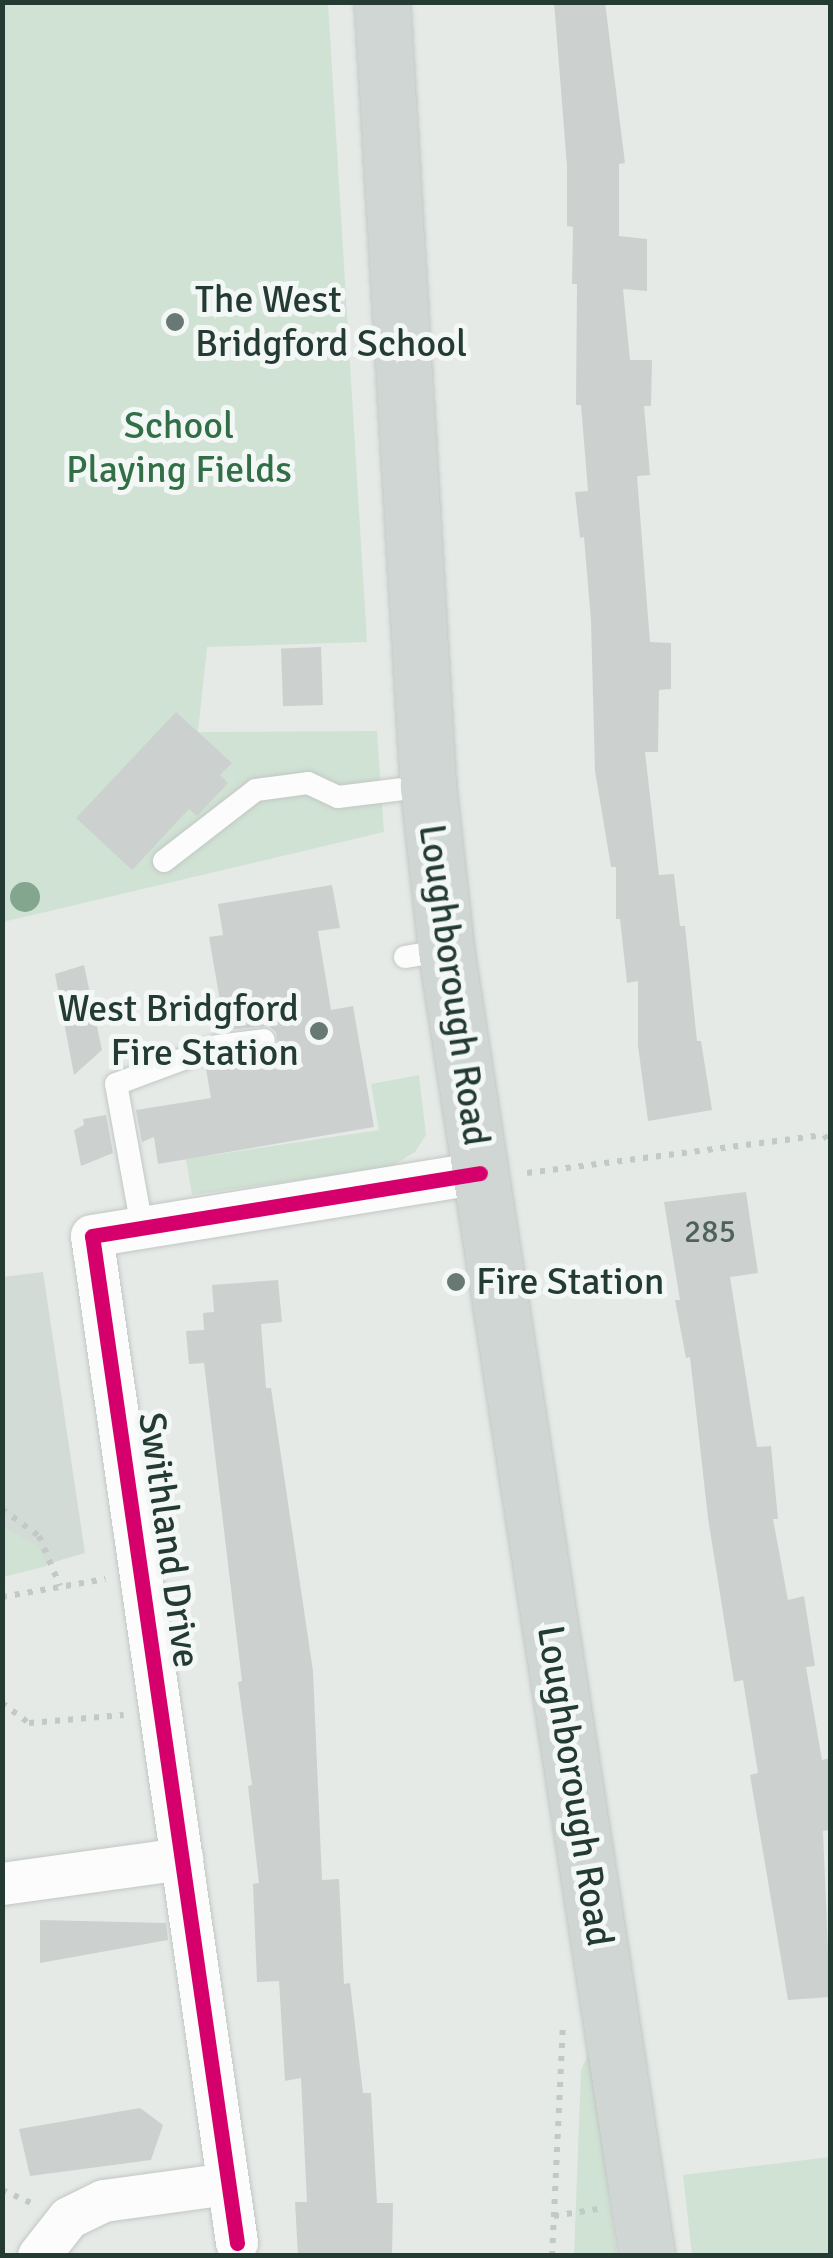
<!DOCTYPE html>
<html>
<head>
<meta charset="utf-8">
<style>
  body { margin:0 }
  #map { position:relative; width:833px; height:2258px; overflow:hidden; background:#e5eae7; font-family:Signika,sans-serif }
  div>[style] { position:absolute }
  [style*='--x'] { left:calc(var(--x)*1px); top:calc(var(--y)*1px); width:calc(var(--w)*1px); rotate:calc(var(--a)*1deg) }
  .built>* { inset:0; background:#d3dbd7 }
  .green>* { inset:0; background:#d0e2d4 }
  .building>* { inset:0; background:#ccd1cf; transform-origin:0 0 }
  .path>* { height:6px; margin-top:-3px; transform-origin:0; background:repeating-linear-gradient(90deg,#c2cac5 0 5px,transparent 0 13px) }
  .roads { filter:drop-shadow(0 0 2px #c2c7c4) drop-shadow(0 0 2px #c2c7c4) }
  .lane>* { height:22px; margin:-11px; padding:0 11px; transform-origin:11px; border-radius:11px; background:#fbfcfb }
  .street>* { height:42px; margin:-21px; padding:0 21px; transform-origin:21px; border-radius:21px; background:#fbfcfb }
  .primary>* { height:55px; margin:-27.5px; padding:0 27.5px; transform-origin:27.5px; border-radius:27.5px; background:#cfd6d3 }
  .cycleway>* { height:15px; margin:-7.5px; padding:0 7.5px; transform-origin:7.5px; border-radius:7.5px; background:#d6006c }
  .trees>* { width:30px; height:30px; margin:-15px; border-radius:50%; background:#83a68e }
  .dots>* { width:28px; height:28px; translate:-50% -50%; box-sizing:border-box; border:5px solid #f3f8f6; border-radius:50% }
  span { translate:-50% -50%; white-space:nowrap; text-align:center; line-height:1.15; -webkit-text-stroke:10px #f3f8f6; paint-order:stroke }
  .number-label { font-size:32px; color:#4f615c }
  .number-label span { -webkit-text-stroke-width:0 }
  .poi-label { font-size:38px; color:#243b34 }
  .left { translate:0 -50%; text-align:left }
  .right { translate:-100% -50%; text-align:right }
  .park-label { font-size:38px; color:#326f46 }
  .street-label { font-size:38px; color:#243b34 }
  .frame { position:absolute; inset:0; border:5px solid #243b34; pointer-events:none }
</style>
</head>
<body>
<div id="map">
  <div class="built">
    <div style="clip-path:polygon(43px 1272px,85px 1553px,3px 1577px,2px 1277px)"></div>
  </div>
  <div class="green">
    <div style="clip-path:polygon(3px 3px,328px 3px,367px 642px,207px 647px,198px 732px,377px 731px,384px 832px,3px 922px)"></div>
    <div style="clip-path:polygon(419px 1075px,426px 1135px,415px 1152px,390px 1167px,192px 1195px,186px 1159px,379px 1130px,371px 1084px)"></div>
    <div style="clip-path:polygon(4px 1527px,38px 1547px,47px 1566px,3px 1577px)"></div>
    <div style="clip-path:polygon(590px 2051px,617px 2255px,574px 2256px,581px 2070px)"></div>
    <div style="clip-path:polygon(830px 2157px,830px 2255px,692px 2255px,683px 2175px)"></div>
  </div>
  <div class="building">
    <div style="clip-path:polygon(554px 2px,605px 2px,625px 163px,619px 164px,619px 236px,647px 239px,647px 291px,623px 289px,630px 360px,652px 360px,651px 406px,644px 406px,650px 475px,637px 476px,650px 642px,671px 643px,671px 689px,659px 690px,658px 752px,645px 752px,659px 875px,674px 874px,680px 926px,685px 926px,697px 1041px,701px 1041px,712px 1110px,648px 1121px,638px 1046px,638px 981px,627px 983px,620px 919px,616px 919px,616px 867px,611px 867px,595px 771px,591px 621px,584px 537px,580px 538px,575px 492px,588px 491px,581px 405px,576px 405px,577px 284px,572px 284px,573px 227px,567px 226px,567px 166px)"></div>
    <div style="left:321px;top:647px;width:58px;height:40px;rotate:88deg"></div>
    <div style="clip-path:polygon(176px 712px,232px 763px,220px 775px,228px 783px,197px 816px,189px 809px,132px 870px,76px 818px)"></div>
    <div style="clip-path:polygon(332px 885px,340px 928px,318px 931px,331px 1010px,353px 1006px,374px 1127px,158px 1164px,154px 1137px,142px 1142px,136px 1110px,211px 1098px,206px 1069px,267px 1055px,278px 1045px,276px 1032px,269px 1026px,225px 1030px,209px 937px,223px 935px,218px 904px)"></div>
    <div style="clip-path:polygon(84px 965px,102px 1050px,74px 1075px,55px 974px)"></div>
    <div style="clip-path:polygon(106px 1115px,113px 1153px,81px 1166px,74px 1130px,84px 1125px,83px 1119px)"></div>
    <div style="clip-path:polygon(746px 1192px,758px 1273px,730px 1277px,757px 1447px,771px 1446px,778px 1519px,773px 1519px,788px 1600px,804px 1596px,815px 1666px,806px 1667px,822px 1760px,830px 1758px,830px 1830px,823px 1831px,830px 1997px,788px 2000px,750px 1775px,758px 1773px,743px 1680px,734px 1682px,708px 1518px,690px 1357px,686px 1358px,675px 1300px,680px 1300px,664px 1202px)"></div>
    <div style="clip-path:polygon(278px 1280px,282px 1322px,261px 1324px,266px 1388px,271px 1388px,313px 1671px,322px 1880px,339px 1879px,344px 1984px,350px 1983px,363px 2093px,371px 2093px,377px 2203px,393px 2203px,392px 2256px,298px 2256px,295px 2202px,307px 2202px,301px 2078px,285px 2081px,279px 1981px,257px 1982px,253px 1884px,259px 1883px,248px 1786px,252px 1785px,238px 1682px,242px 1681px,204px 1363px,189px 1364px,186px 1331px,204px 1330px,203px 1313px,214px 1312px,212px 1285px)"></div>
    <div style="clip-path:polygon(40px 1920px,166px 1923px,168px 1940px,40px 1963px)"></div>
    <div style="clip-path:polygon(140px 2108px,163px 2125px,151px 2160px,30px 2176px,19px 2129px)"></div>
  </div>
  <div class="path">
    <div style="--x:527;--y:1173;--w:299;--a:-7.3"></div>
    <div style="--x:824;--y:1135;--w:10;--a:53"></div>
    <div style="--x:2;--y:1509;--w:46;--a:36.1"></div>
    <div style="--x:39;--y:1536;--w:54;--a:67.2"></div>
    <div style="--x:2;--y:1597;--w:105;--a:-9.9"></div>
    <div style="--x:2;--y:1703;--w:34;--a:37"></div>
    <div style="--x:29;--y:1723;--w:95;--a:-4.8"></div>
    <div style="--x:2;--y:2190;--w:34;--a:24"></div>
    <div style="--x:554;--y:2216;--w:44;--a:-9.2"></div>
    <div style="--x:552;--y:2256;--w:234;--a:-87.3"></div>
  </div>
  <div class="roads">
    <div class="lane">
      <div style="--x:164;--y:861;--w:116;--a:-37.7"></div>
      <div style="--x:256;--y:790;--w:52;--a:-7.7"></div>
      <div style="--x:308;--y:783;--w:33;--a:25"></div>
      <div style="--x:338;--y:797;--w:90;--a:-7"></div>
      <div style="--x:405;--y:957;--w:42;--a:-9.7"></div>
      <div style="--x:142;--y:1227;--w:145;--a:-100.3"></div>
      <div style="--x:116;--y:1084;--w:109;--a:-20.4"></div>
      <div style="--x:218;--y:1046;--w:46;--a:-7.4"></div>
    </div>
    <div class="street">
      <div style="--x:2;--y:1884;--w:182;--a:-7.9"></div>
      <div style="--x:237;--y:2243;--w:1017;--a:-98.19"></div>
      <div style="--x:92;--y:1236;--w:393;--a:-9.2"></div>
      <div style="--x:39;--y:2256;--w:48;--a:-51.7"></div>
      <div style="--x:69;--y:2218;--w:39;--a:-26"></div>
      <div style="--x:104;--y:2201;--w:125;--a:-7.8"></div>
    </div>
    <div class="primary">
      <div style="--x:382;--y:2;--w:785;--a:86.64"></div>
      <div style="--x:428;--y:786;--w:165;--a:83.7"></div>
      <div style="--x:446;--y:950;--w:1321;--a:81.25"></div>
    </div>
  </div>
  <div class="cycleway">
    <div style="--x:237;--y:2243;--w:1017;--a:-98.19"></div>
    <div style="--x:92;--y:1236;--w:393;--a:-9.2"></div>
  </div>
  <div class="trees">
    <div style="left:25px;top:897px"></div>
  </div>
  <div class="dots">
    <div style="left:175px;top:322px;background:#687873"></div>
    <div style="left:319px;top:1031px;background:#687873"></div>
    <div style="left:456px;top:1282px;background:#687873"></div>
  </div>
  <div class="number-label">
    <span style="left:710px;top:1232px">285</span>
  </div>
  <div class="poi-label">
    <span class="left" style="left:195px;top:322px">The West<br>Bridgford School</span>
    <span class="right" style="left:299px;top:1031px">West Bridgford<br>Fire Station</span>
    <span class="left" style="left:476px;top:1282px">Fire Station</span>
  </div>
  <div class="park-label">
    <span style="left:179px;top:448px">School<br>Playing Fields</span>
  </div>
  <div class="street-label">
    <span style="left:454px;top:985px;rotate:82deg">Loughborough Road</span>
    <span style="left:169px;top:1540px;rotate:82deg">Swithland Drive</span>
    <span style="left:575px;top:1786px;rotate:81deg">Loughborough Road</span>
  </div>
  <div class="frame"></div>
</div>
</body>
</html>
